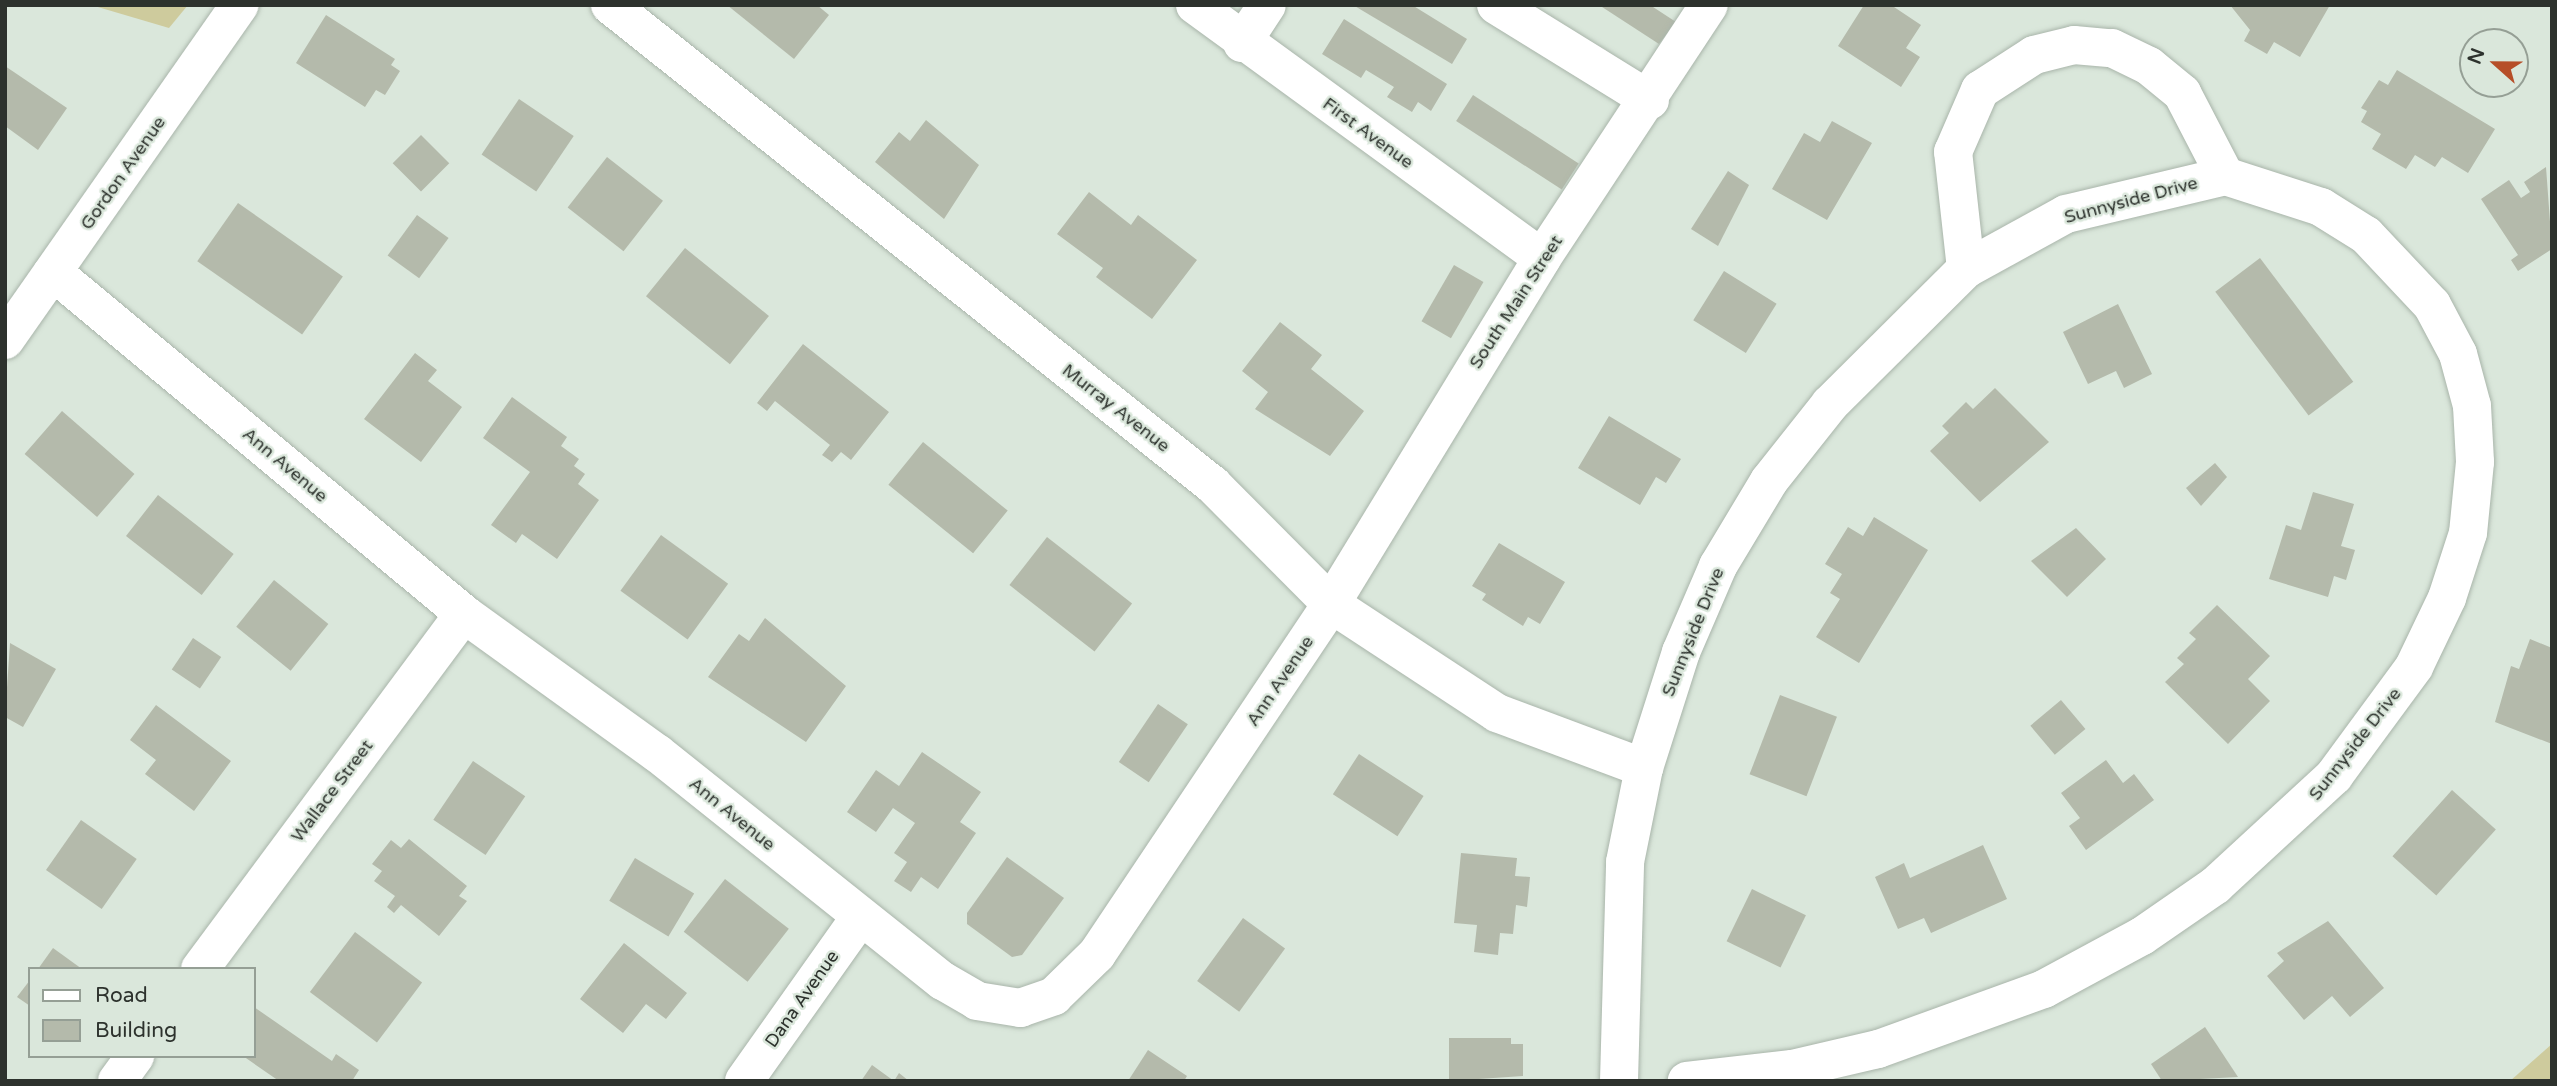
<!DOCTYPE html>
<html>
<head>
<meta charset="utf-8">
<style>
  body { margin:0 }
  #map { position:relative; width:2557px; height:1086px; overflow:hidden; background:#dae7db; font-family:"Varela Round",sans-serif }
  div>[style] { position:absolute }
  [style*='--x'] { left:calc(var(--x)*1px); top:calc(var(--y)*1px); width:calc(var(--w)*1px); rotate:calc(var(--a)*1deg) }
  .green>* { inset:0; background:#cecb9d }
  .building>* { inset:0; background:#b4baab; transform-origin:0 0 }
  .roads { filter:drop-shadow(0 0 2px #a9b5aa) drop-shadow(0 0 2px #a9b5aa) }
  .minor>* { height:38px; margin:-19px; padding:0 19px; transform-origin:19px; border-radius:19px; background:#fff }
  span { translate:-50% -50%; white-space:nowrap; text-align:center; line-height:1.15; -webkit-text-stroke:5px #dae7db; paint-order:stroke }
  .street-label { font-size:18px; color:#2d322d }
  .frame { position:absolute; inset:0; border:7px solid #2d322d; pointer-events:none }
  .legend { position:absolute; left:28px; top:967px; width:228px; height:91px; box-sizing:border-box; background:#dae7db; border:2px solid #959f95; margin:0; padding:9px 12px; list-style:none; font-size:21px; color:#2d322d }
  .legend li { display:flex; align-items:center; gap:14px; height:35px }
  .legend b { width:35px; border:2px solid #959f95 }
  .north { position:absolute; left:2459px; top:28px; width:70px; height:70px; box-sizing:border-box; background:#dae7db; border:2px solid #959f95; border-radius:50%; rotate:291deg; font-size:19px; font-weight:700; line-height:28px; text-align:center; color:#2d322d }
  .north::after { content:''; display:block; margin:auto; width:24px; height:32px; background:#b64e28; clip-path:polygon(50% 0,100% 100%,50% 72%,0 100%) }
</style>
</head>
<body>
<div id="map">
  <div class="green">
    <div style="clip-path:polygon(91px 5px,188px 5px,169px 28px)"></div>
    <div style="clip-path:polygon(2552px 1044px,2552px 1081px,2510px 1081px)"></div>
  </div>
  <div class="building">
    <div style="clip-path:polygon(727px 5px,817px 5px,829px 15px,794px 59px)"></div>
    <div style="clip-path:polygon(1353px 5px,1412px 5px,1467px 39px,1452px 64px)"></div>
    <div style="clip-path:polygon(1599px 5px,1650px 5px,1676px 22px,1659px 44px)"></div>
    <div style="clip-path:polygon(1864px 5px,1891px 5px,1921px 25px,1906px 48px,1920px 57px,1901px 87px,1838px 46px)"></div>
    <div style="clip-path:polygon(2230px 5px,2330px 5px,2300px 57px,2274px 42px,2267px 54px,2244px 41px,2250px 30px)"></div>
    <div style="clip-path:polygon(326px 15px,395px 59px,391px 65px,400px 71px,385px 95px,376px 90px,365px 107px,296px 63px)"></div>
    <div style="clip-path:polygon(1344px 19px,1447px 84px,1431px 111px,1418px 102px,1412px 112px,1387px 97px,1394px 87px,1366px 70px,1361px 78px,1322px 54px)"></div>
    <div style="clip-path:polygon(5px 66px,67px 108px,38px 150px,5px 126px)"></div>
    <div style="clip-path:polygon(2397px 70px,2495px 129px,2468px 173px,2442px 157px,2435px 167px,2415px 155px,2406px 169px,2372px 149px,2381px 134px,2361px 122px,2367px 111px,2361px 108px,2379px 80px,2388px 85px)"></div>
    <div style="left:1473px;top:95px;width:126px;height:31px;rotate:33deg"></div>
    <div style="left:519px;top:99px;width:66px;height:67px;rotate:34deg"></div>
    <div style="clip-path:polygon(926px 120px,979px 165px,944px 219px,875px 162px,899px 132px,910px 141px)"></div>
    <div style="clip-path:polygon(1832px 121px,1872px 143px,1827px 220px,1772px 189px,1804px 133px,1820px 142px)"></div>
    <div style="left:421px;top:135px;width:40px;height:40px;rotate:45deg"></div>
    <div style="left:607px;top:157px;width:71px;height:64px;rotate:38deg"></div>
    <div style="clip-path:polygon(2546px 167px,2552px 249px,2518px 271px,2511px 260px,2518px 255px,2481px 199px,2509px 180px,2521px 198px,2530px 192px,2524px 182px)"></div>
    <div style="clip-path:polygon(1728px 171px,1749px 185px,1718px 246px,1691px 229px)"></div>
    <div style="clip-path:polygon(1089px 192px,1131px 225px,1138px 215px,1197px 260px,1152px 319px,1096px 277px,1103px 268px,1057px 234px)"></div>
    <div style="left:238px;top:203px;width:128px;height:71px;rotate:35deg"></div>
    <div style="left:417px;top:215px;width:39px;height:50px;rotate:36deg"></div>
    <div style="left:685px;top:248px;width:108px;height:62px;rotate:39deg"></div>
    <div style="left:2260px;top:258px;width:155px;height:56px;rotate:53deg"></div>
    <div style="left:1454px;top:265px;width:34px;height:65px;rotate:30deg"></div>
    <div style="left:1724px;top:271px;width:62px;height:58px;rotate:32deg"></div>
    <div style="clip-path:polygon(2118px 304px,2152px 374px,2124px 388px,2116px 371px,2088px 384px,2063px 332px)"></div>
    <div style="clip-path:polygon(1280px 322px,1322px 355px,1311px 369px,1364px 411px,1330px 456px,1255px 409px,1268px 392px,1242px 371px)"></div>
    <div style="clip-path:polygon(803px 344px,889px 412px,851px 460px,841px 452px,832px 462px,822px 455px,830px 445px,775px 401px,767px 411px,757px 403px)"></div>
    <div style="clip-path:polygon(415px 353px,437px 370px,428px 381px,462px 407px,421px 462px,364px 419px)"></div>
    <div style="clip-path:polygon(1995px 388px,2049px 442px,1980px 502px,1930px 451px,1949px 433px,1942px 426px,1966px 402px,1973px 409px)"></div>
    <div style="clip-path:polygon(512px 397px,567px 437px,561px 446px,579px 459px,574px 466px,585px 474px,578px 484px,599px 500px,557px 559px,522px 534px,516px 543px,491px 525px,530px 472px,483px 438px)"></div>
    <div style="left:62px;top:411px;width:96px;height:57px;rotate:41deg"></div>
    <div style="clip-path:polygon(1609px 416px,1681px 459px,1666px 483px,1656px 477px,1640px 505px,1578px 468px)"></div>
    <div style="left:923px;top:442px;width:109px;height:55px;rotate:39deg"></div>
    <div style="clip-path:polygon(2215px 463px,2227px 477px,2201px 506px,2186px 488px)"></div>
    <div style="clip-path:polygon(2313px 492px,2354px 504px,2341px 546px,2355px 550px,2346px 580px,2334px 576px,2328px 597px,2269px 579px,2286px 525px,2301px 530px)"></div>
    <div style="left:158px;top:495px;width:96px;height:52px;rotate:38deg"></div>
    <div style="clip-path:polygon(1874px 517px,1928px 550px,1859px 663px,1816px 637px,1840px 599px,1830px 593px,1842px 574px,1825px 564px,1848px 527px,1863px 536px)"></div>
    <div style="clip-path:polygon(2076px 528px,2106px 559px,2067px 597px,2031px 561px)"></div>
    <div style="left:661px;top:535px;width:83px;height:69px;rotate:36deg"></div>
    <div style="left:1047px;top:537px;width:108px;height:61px;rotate:38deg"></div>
    <div style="clip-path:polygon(1499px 543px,1565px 582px,1540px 624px,1528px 617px,1523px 626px,1482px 600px,1486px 594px,1472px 586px)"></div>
    <div style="left:274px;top:580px;width:70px;height:60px;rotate:39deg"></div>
    <div style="clip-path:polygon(2217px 605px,2270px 656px,2248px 679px,2270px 701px,2228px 744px,2165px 682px,2184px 664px,2177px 658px,2196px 639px,2189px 633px)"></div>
    <div style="clip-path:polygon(765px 618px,846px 686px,806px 742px,708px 677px,739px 634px,749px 641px)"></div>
    <div style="left:193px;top:638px;width:34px;height:38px;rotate:34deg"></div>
    <div style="clip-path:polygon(2530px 639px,2552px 648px,2552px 744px,2495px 722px,2511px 666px,2519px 669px)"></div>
    <div style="clip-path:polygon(10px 643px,56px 669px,23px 727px,5px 717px)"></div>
    <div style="left:1780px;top:695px;width:61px;height:85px;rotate:21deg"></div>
    <div style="left:2061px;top:700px;width:38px;height:40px;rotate:50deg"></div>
    <div style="left:1158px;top:704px;width:36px;height:70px;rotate:34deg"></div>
    <div style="clip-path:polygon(156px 705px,231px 761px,194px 811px,145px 774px,156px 760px,130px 740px)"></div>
    <div style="clip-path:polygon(922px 752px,981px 792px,960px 822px,976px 833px,938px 889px,921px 877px,911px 892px,894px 881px,907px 862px,894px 853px,915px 823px,893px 808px,876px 832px,847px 812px,876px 770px,899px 786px)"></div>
    <div style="left:1359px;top:754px;width:77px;height:48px;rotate:33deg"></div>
    <div style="clip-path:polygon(2106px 760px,2123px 783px,2134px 774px,2154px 800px,2086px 850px,2069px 826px,2080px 818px,2061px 793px)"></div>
    <div style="left:473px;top:761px;width:63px;height:71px;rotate:34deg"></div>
    <div style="left:2452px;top:790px;width:59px;height:89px;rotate:42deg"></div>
    <div style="left:81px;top:820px;width:68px;height:61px;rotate:35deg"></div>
    <div style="clip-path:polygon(409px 839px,467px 886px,459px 896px,467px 901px,439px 936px,401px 905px,394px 913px,387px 907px,395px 896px,374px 881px,382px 871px,372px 864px,391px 840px,401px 848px)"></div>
    <div style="clip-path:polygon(1983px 845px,2007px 899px,1931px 933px,1924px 918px,1898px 929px,1875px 877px,1904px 863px,1910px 878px)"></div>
    <div style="clip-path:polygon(1461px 853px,1517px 858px,1515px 876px,1530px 877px,1527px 907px,1516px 905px,1513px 934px,1500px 933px,1498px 955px,1474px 952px,1477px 925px,1454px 923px)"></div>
    <div style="clip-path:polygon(1007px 857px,1064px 898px,1022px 955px,1012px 957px,967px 924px,967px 913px)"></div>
    <div style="left:635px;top:858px;width:69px;height:50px;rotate:31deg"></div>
    <div style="left:725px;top:879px;width:81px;height:67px;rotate:38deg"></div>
    <div style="left:1752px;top:889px;width:60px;height:58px;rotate:26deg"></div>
    <div style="left:1243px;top:918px;width:52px;height:78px;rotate:36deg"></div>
    <div style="clip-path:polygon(2328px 921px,2384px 988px,2350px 1017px,2332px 996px,2304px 1020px,2267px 976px,2284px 961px,2277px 953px)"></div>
    <div style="left:355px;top:932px;width:84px;height:75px;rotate:37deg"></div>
    <div style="clip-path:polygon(624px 943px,687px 993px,666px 1019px,646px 1004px,623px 1033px,580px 999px)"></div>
    <div style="clip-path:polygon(53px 948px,82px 969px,38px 969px)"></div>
    <div style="clip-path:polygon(30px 980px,30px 1006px,17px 997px)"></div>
    <div style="clip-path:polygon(254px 1007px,332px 1061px,336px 1054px,359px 1070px,352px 1081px,279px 1081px,243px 1056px,254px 1056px)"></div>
    <div style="clip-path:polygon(2205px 1027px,2238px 1077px,2162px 1081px,2151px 1064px)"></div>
    <div style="clip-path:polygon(1449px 1038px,1511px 1038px,1511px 1044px,1523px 1044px,1523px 1076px,1449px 1081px)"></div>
    <div style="clip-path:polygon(1148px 1050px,1187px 1076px,1184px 1081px,1128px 1081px)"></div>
    <div style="clip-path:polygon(872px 1065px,894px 1081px,899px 1073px,909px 1081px,861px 1081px)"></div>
  </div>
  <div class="roads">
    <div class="minor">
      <div style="--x:610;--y:5;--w:771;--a:38.52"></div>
      <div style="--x:1213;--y:485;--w:168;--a:45.2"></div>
      <div style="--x:1331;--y:604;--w:199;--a:33.3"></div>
      <div style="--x:1497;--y:713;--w:157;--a:20.5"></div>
      <div style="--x:1195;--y:5;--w:429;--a:36.1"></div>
      <div style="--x:1496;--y:5;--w:181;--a:31.7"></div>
      <div style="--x:1242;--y:43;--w:45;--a:-56.7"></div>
      <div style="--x:1966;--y:269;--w:118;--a:-96.3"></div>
      <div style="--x:1953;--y:152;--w:68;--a:-66.5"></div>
      <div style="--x:1980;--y:90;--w:64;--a:-32.9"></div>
      <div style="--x:2034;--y:55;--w:41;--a:-14"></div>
      <div style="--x:2074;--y:45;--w:38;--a:5"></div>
      <div style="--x:2112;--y:48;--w:41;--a:25.9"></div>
      <div style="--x:2149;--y:66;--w:43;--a:39.3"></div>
      <div style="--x:2182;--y:93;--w:93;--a:62.6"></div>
      <div style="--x:53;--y:272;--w:535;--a:39.76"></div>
      <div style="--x:464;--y:614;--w:238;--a:35.8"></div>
      <div style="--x:657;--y:753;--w:366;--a:38.6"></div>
      <div style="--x:943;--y:981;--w:39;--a:30"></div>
      <div style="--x:977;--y:1001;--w:44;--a:9.2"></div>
      <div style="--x:1020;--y:1008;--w:36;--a:-19"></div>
      <div style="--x:1054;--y:996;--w:60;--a:-44.3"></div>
      <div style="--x:1097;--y:954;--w:421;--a:-56.2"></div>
      <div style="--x:1331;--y:604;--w:405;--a:-58.6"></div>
      <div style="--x:1542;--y:258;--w:303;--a:-56.6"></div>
      <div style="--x:5;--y:340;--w:409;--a:-55"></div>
      <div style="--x:200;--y:969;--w:442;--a:-53.4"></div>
      <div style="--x:117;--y:1081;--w:31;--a:-54"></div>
      <div style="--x:744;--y:1081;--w:201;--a:-54.7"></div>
      <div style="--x:1619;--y:1081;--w:219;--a:-88.4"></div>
      <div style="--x:1625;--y:862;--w:96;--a:-78.6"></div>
      <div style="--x:1644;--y:768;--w:122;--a:-72.3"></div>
      <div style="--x:1681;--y:652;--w:94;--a:-66.7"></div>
      <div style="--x:1718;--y:566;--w:99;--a:-59"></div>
      <div style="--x:1769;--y:481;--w:98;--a:-51.6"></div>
      <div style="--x:1830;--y:404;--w:192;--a:-44.8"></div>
      <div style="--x:1966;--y:269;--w:114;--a:-28.8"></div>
      <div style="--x:2066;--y:214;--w:163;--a:-13.4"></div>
      <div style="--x:2225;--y:176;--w:101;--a:17.9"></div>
      <div style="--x:2321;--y:207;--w:53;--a:31.9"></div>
      <div style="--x:2366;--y:235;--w:96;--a:46.7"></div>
      <div style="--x:2432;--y:305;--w:55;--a:62"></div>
      <div style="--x:2458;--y:354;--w:54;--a:74.9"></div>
      <div style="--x:2472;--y:406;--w:56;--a:86.9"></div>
      <div style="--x:2475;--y:462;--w:71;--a:95.6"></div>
      <div style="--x:2468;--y:533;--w:68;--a:107.9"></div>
      <div style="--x:2447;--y:598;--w:76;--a:115.6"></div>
      <div style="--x:2414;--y:667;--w:135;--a:126.3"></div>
      <div style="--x:2334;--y:776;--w:161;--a:137.3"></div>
      <div style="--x:2216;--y:885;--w:90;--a:145.4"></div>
      <div style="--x:2142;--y:936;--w:111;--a:151.6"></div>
      <div style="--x:2044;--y:989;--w:177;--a:160.1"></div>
      <div style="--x:1878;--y:1049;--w:88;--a:166.9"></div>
      <div style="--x:1792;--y:1069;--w:106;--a:173.5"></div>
    </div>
  </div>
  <div class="street-label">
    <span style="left:1368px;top:133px;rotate:36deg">First Avenue</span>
    <span style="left:123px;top:173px;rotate:-55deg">Gordon Avenue</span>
    <span style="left:2131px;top:200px;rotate:-15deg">Sunnyside Drive</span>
    <span style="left:1516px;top:302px;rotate:-57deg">South Main Street</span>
    <span style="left:1116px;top:408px;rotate:38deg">Murray Avenue</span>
    <span style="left:285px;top:465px;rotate:40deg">Ann Avenue</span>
    <span style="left:1693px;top:632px;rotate:-68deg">Sunnyside Drive</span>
    <span style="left:1280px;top:681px;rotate:-56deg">Ann Avenue</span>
    <span style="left:2355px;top:744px;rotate:-52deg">Sunnyside Drive</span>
    <span style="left:332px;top:791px;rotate:-53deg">Wallace Street</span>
    <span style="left:732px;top:814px;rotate:39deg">Ann Avenue</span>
    <span style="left:802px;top:999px;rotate:-55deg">Dana Avenue</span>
  </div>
  <div class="frame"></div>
  <ul class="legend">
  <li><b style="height:9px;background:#fff"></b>Road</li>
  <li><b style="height:19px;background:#b4baab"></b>Building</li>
  </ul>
  <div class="north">N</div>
</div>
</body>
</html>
